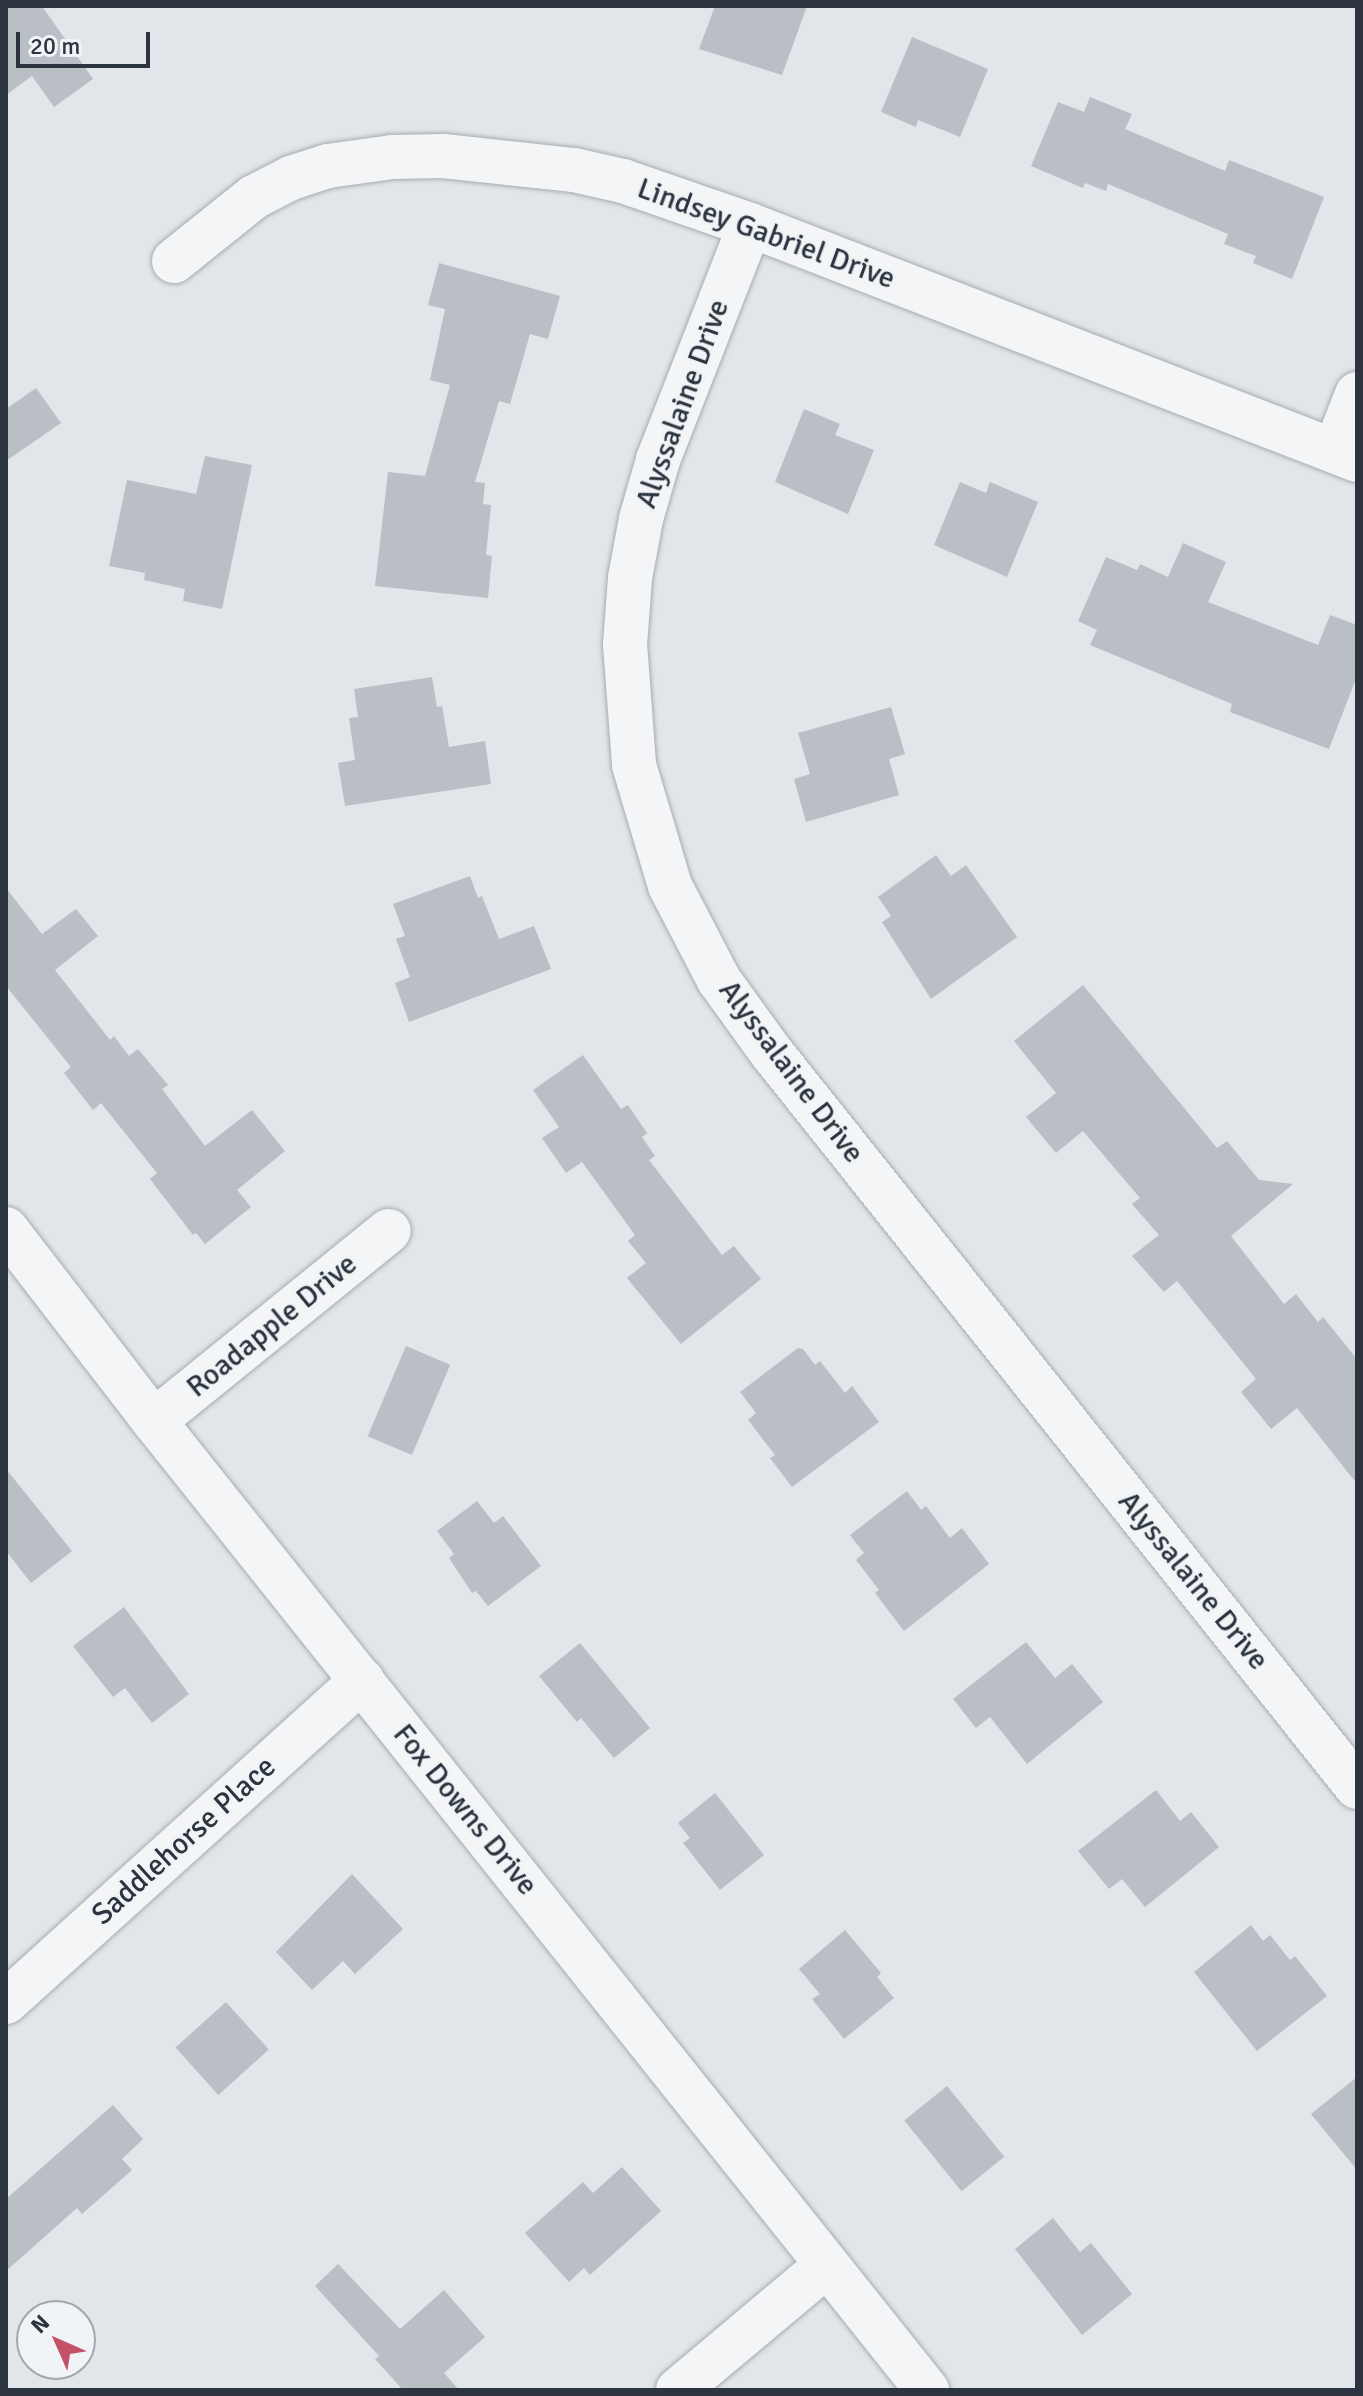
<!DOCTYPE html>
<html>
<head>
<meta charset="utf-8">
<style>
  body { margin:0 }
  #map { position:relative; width:1363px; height:2396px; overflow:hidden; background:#e2e5e9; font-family:Signika,sans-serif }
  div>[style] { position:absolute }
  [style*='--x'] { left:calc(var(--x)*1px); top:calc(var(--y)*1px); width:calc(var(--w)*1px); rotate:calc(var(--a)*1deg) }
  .building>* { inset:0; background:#b9bfc5; transform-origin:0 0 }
  .roads { filter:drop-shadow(0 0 2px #a7acb3) drop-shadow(0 0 2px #a7acb3) }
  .minor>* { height:44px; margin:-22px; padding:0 22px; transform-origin:22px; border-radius:22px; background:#f4f5f7 }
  span { translate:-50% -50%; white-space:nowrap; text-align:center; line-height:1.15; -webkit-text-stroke:6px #f1f4f6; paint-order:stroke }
  .street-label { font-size:30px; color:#2b343f }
  .frame { position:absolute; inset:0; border:8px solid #2b343f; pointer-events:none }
  .north { position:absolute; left:16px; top:2300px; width:80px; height:80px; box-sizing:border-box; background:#f1f4f6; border:2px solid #a2a7ad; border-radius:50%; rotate:315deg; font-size:22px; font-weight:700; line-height:32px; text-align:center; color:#2b343f }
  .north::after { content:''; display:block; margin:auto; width:28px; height:36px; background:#c4516a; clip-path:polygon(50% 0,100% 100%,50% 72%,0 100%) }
  .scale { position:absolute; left:16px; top:32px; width:134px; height:36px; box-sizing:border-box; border:4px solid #2b343f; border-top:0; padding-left:10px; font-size:24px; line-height:28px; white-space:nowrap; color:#2b343f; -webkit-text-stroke:6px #f1f4f6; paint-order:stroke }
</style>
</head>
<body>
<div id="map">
  <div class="building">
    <div style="clip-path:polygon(6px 6px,42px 6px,93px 79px,54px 107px,32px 76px,6px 95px)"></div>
    <div style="clip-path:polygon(715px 6px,807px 6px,782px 75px,699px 49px)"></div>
    <div style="clip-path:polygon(912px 37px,988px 69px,960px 137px,918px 120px,916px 127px,881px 112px)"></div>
    <div style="clip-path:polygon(1090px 97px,1132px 114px,1125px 129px,1225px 171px,1229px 160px,1324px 197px,1292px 279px,1253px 263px,1256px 256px,1224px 244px,1228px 234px,1108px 184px,1106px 191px,1085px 183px,1083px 188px,1031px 166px,1058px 102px,1084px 112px)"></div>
    <div style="clip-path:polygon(439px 263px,560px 296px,548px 339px,530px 334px,510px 404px,499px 401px,475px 482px,485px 483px,483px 504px,491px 505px,486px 555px,492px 556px,488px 598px,375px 586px,388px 472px,425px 476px,450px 385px,430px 380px,445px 309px,428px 305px)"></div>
    <div style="clip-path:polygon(36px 388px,61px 423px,6px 461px,6px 409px)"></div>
    <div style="clip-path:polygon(804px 409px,840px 424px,835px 435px,874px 450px,848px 514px,775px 482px)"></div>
    <div style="clip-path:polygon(205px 456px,252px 465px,222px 609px,183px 601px,185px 589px,144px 580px,145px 573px,109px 566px,127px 480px,196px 494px)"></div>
    <div style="clip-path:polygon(960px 482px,986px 493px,990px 482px,1038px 502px,1007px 577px,934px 545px)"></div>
    <div style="clip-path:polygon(1183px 543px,1226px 562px,1208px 602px,1318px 645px,1330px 615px,1357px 625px,1357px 676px,1329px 749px,1230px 712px,1232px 704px,1090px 645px,1097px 630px,1078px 621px,1106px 557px,1137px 570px,1140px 564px,1168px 577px)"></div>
    <div style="clip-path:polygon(432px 677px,437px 707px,442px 706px,449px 747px,485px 741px,491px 784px,345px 806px,338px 763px,355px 760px,349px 718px,358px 717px,354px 689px)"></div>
    <div style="clip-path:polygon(891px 707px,905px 754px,889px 759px,899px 795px,806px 822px,794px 779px,810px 774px,798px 733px)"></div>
    <div style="clip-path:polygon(936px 855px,951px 876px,966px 865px,1017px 937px,931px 999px,882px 922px,891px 916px,878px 897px)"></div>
    <div style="clip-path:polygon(470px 876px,478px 898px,482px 896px,499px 939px,534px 926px,551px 969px,409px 1022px,395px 983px,410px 977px,396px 939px,405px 936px,393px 904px)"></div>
    <div style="clip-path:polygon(6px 888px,42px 934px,76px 909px,98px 936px,55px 970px,110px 1040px,114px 1036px,129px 1056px,138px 1049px,168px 1085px,162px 1089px,205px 1146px,252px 1110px,285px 1151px,237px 1190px,251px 1207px,205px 1244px,196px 1233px,193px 1235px,150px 1179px,157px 1173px,101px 1103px,93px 1110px,64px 1073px,71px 1067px,6px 986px)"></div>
    <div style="clip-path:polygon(1083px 985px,1217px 1148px,1227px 1141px,1259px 1180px,1293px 1184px,1231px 1236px,1284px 1304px,1296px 1294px,1318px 1322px,1323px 1317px,1357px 1359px,1357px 1484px,1297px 1408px,1271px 1429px,1241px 1392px,1256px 1379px,1177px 1281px,1164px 1292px,1132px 1256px,1159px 1235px,1132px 1204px,1140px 1198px,1083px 1131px,1056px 1153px,1026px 1117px,1056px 1093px,1014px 1041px)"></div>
    <div style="clip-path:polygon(583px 1055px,621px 1109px,628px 1105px,647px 1133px,642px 1137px,655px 1156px,649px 1160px,722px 1255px,734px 1246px,761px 1279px,681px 1344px,627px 1278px,646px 1263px,628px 1241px,635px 1235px,582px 1162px,566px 1173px,542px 1138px,559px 1127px,533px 1090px)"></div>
    <div style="left:406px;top:1346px;width:48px;height:98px;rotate:23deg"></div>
    <div style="clip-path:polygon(798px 1348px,803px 1349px,815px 1365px,820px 1361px,845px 1393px,852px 1386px,879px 1422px,792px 1487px,770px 1458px,775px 1455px,748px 1420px,756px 1413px,740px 1392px)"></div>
    <div style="clip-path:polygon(6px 1469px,72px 1551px,31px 1583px,6px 1551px)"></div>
    <div style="clip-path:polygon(907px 1491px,921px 1510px,926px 1506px,950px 1538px,962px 1528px,989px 1564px,904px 1631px,875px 1593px,879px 1590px,856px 1560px,864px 1553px,850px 1535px)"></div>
    <div style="clip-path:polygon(477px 1501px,494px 1523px,503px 1516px,541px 1566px,488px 1606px,476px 1591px,472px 1593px,449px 1558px,454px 1554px,437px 1531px)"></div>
    <div style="clip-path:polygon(124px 1607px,189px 1694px,152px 1723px,125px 1688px,113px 1697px,73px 1646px)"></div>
    <div style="clip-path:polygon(1026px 1642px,1055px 1678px,1072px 1664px,1103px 1702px,1027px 1764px,990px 1717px,976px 1728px,953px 1699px)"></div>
    <div style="clip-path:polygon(580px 1643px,650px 1728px,614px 1758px,581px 1718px,577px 1722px,539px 1676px)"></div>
    <div style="clip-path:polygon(1156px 1790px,1180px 1821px,1191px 1812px,1219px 1847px,1145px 1907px,1122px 1879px,1109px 1889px,1078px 1851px)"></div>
    <div style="clip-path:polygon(715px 1793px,764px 1855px,720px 1890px,683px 1843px,690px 1838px,678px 1823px)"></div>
    <div style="clip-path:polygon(352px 1874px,403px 1929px,355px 1974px,343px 1961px,312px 1990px,276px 1952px)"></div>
    <div style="clip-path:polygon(1251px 1925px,1263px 1941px,1270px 1935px,1290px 1960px,1295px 1956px,1327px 1996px,1257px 2051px,1194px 1972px)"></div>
    <div style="clip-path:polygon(845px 1930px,881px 1973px,877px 1977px,894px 1998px,844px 2039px,812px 1999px,820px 1994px,799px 1969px)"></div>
    <div style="left:226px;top:2002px;width:64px;height:68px;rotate:48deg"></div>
    <div style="clip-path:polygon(1357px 2077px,1357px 2170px,1311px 2114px)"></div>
    <div style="left:947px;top:2086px;width:91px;height:55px;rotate:51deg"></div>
    <div style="clip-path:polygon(113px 2105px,143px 2139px,122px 2159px,132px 2170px,82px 2214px,77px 2208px,6px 2271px,6px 2199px)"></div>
    <div style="clip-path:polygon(622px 2167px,661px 2211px,590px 2275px,584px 2268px,569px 2282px,525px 2233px,583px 2182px,593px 2193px)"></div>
    <div style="clip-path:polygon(1053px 2218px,1080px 2252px,1091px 2243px,1132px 2294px,1082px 2335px,1015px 2249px)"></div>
    <div style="clip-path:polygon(338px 2264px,400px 2329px,444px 2290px,485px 2337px,444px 2373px,459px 2390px,403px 2390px,375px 2359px,379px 2356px,315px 2286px)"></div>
  </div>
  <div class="roads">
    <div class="minor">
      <div style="--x:750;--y:225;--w:252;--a:111.4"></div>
      <div style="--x:658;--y:460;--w:61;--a:106.1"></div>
      <div style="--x:641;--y:519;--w:60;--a:100.6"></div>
      <div style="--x:630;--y:578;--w:66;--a:94.3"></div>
      <div style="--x:625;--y:644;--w:121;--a:85.7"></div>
      <div style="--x:634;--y:765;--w:126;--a:73.4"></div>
      <div style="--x:670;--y:886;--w:106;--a:62.5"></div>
      <div style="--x:719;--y:980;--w:89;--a:54.2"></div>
      <div style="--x:771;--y:1052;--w:940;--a:51.44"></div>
      <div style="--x:174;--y:261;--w:102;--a:-38.7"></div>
      <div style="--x:254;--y:197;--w:42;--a:-27.2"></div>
      <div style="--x:291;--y:178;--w:39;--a:-18"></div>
      <div style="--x:328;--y:166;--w:65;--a:-8"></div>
      <div style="--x:392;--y:157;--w:51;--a:-1.1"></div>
      <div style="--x:443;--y:156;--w:132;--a:6.1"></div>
      <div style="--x:574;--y:170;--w:50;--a:12.7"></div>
      <div style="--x:623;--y:181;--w:134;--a:19.1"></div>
      <div style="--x:750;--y:225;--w:651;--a:21.16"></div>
      <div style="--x:1335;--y:451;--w:61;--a:-68.9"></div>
      <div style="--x:6;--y:1229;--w:242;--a:52.4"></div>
      <div style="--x:154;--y:1421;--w:1240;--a:51.42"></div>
      <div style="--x:154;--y:1421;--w:302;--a:-39"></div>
      <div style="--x:6;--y:2002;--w:480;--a:-42.1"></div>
      <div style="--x:678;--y:2390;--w:194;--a:-40"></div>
    </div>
  </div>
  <div class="street-label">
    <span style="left:766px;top:234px;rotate:20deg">Lindsey Gabriel Drive</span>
    <span style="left:683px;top:404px;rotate:-70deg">Alyssalaine Drive</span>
    <span style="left:791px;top:1072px;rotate:53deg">Alyssalaine Drive</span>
    <span style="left:272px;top:1326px;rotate:-39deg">Roadapple Drive</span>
    <span style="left:1193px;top:1581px;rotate:51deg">Alyssalaine Drive</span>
    <span style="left:465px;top:1810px;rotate:51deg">Fox Downs Drive</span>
    <span style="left:184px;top:1841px;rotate:-42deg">Saddlehorse Place</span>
  </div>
  <div class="frame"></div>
  <div class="north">N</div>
  <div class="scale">20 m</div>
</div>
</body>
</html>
